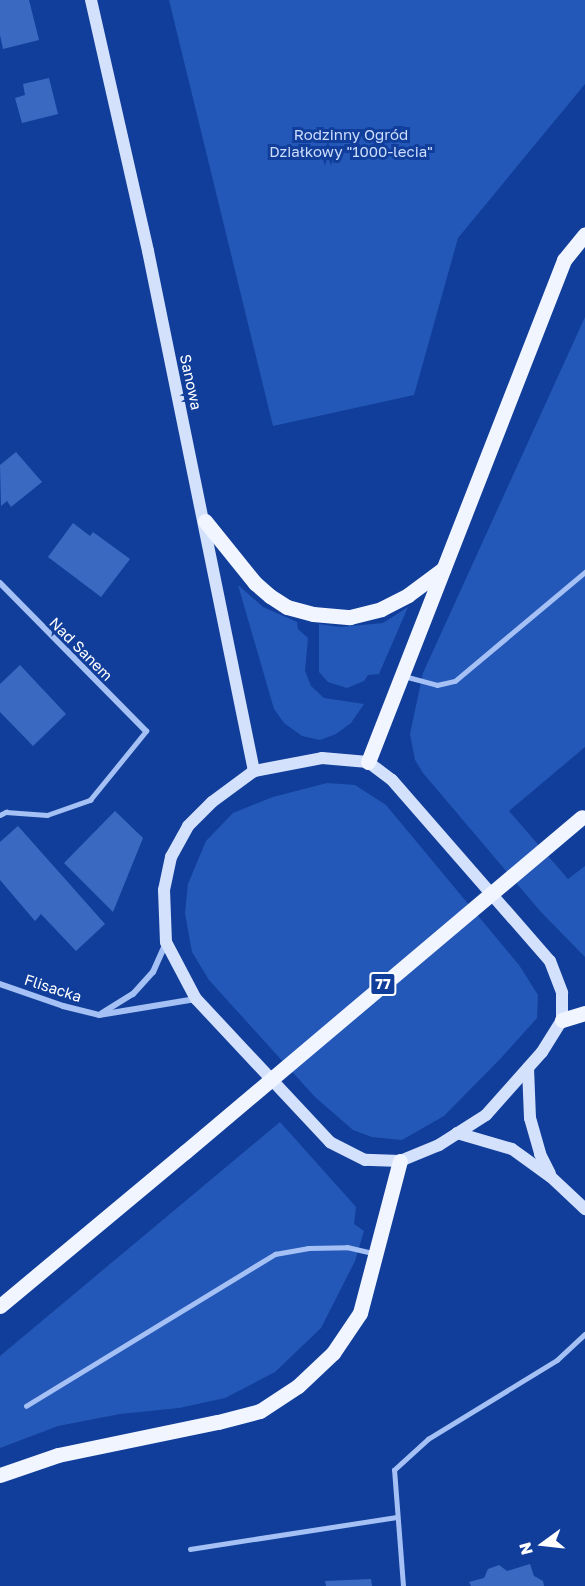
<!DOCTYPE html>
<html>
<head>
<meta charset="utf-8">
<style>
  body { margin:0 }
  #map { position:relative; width:585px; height:1586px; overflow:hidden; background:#113e9a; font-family:"Golos Text",sans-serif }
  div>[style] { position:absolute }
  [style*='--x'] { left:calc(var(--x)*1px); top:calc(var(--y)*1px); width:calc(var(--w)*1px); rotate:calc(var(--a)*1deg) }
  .green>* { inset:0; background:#2458b8 }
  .building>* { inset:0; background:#3a69c1 }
  .service>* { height:4.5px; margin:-2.25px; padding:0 2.25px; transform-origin:2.25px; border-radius:2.25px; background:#a4c0f4 }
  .minor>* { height:6px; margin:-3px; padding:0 3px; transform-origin:3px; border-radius:3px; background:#a4c0f4 }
  .secondary>* { height:12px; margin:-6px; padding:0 6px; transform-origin:6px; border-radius:6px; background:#d3e1fd }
  .primary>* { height:15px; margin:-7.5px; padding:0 7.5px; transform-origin:7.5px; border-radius:7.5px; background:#f1f5ff }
  .primary-bridge>* { height:15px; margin:-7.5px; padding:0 7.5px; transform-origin:7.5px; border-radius:7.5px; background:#f1f5ff }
  span { translate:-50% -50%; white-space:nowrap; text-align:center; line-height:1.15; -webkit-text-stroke:6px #113e9a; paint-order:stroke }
  .shield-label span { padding:2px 4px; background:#113e9a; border:2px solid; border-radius:4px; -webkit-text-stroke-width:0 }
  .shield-label { font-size:14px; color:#fff; font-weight:700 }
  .park-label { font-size:15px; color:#ccddfe }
  .street-label { font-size:15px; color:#fff }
  .north { position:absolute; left:513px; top:1514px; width:60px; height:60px; -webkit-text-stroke:4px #113e9a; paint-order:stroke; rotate:255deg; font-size:16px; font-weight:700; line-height:24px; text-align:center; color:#fff }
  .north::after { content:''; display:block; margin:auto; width:21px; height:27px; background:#fff; clip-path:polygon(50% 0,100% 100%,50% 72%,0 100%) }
</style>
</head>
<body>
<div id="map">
  <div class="green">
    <div style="clip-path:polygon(169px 0,585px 0,585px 84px,458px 238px,414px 395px,273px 426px)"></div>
    <div style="clip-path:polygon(585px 317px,585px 747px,509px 811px,568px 879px,585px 866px,585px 957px,541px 912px,423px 773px,415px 760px,410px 734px,423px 673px)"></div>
    <div style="clip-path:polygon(238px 585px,263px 607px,297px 622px,298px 629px,308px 638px,305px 671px,311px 686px,324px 698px,364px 704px,351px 723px,336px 734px,320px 740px,302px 736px,284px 723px,274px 709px)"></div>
    <div style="clip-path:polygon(408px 607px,379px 674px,368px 675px,364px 681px,347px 688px,328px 682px,319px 672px,319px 624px,340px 627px,383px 623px)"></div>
    <div style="clip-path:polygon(327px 783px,355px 785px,386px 805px,519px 965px,538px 995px,537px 1018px,502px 1057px,444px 1116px,402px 1140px,372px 1137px,353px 1130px,315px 1097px,209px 980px,192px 952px,185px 913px,188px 884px,206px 841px,233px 813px,273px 797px)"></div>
    <div style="clip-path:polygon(280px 1122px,356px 1207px,354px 1224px,364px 1231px,355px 1261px,321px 1328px,275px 1372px,225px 1398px,179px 1408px,120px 1414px,58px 1426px,0 1448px,0 1356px)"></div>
  </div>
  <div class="building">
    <div style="clip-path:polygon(0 0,29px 0,39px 40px,3px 49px,0 35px)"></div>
    <div style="clip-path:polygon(49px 78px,58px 114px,22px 123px,15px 98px,25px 95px,23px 84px)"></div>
    <div style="clip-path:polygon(16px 452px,42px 482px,11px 507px,7px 501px,1px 506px,0 465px)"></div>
    <div style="clip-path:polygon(73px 523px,90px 536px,93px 532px,130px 559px,101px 597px,48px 557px)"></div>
    <div style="clip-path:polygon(20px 665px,66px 714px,33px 746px,0 712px,0 684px)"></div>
    <div style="clip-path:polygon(115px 811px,143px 838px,113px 912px,64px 863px)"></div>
    <div style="clip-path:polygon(18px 826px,105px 924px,76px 951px,41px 914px,35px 921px,0 880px,0 842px)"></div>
    <div style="clip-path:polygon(530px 1564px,534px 1576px,543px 1581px,544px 1586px,471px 1586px,469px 1582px,484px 1578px,488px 1569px,499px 1565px,507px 1571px)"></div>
    <div style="clip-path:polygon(371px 1579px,372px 1586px,326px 1586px,325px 1581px)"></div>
  </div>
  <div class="service">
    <div style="--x:404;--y:676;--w:34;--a:15"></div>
    <div style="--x:437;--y:685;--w:18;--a:-13"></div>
    <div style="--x:455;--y:681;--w:170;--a:-40"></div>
    <div style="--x:0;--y:815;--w:7;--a:-27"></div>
    <div style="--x:6;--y:812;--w:41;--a:4.2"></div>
    <div style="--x:47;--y:815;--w:46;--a:-19.2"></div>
    <div style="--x:90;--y:800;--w:89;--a:-50.9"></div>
    <div style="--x:26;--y:1406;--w:292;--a:-31.4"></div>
    <div style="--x:275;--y:1254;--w:34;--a:-10"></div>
    <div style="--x:308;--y:1248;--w:39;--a:-1"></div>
    <div style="--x:347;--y:1247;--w:26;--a:13"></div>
    <div style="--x:190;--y:1549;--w:209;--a:-8.8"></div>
    <div style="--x:403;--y:1586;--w:116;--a:-94.4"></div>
    <div style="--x:394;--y:1470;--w:46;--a:-42.4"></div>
    <div style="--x:428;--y:1439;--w:151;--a:-31.5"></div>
    <div style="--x:557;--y:1360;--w:38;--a:-43"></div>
  </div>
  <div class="minor">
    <div style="--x:0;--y:583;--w:208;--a:45.4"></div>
    <div style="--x:0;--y:984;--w:67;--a:19.2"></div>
    <div style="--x:63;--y:1006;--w:37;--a:14"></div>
    <div style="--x:99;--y:1015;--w:98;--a:-9.4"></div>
    <div style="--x:102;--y:1013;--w:36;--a:-32"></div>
    <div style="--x:133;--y:994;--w:30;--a:-48"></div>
    <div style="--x:153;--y:972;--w:32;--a:-66"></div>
  </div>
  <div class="secondary">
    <div style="--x:91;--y:0;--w:257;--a:77.2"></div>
    <div style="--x:148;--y:251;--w:531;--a:78.48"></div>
    <div style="--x:322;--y:758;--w:46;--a:5"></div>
    <div style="--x:368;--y:762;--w:30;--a:37"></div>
    <div style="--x:392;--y:780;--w:240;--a:48.9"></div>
    <div style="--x:550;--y:961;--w:34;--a:69"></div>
    <div style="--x:562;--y:993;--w:27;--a:90"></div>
    <div style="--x:562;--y:1020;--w:38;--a:122"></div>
    <div style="--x:542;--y:1052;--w:84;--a:131.6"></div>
    <div style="--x:486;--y:1115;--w:56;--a:147.4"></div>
    <div style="--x:439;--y:1145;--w:42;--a:157.7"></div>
    <div style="--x:400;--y:1161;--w:35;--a:-178"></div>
    <div style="--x:365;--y:1160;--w:39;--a:-153"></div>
    <div style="--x:330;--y:1142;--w:196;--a:-133.1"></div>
    <div style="--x:196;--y:999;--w:64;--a:-117.8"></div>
    <div style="--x:166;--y:942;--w:52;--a:-92.2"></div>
    <div style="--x:164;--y:890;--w:34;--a:-78"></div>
    <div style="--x:171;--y:857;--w:35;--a:-61"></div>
    <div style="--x:188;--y:826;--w:34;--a:-45"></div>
    <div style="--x:212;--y:802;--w:52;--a:-36.4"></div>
    <div style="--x:254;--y:771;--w:69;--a:-10.8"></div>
    <div style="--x:528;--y:1068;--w:50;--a:87.7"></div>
    <div style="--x:530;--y:1118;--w:37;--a:74"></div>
    <div style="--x:540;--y:1154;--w:22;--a:63"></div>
    <div style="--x:457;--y:1133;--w:57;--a:16.2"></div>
    <div style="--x:512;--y:1149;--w:48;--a:35.7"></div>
    <div style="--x:551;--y:1177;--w:47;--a:43.3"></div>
  </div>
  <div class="primary">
    <div style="--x:205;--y:521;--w:80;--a:51.1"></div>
    <div style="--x:255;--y:583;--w:20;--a:41"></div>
    <div style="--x:270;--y:596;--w:20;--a:33"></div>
    <div style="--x:287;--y:607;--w:27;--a:15"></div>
    <div style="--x:313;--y:614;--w:37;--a:5"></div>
    <div style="--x:350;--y:617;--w:32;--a:-14"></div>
    <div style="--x:381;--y:609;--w:30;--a:-27"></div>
    <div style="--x:408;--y:595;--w:44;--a:-36.6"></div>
    <div style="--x:368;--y:762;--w:539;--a:-68.67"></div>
    <div style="--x:564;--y:260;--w:33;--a:-51"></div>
    <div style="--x:562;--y:1020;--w:24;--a:-17"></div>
    <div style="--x:0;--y:1306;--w:241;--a:-39.8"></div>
    <div style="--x:0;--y:1475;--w:61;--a:-19"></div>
    <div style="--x:58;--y:1455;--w:163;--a:-11.7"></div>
    <div style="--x:218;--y:1422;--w:43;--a:-14.7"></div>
    <div style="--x:260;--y:1411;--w:45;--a:-33.3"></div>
    <div style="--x:298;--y:1386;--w:48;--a:-43.3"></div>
    <div style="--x:333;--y:1353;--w:48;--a:-56"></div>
    <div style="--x:360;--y:1313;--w:157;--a:-75.3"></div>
  </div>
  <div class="primary-bridge">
    <div style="--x:185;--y:1152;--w:519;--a:-40.16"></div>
  </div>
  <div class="shield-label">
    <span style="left:383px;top:984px">77</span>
  </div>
  <div class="park-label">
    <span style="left:351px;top:143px">Rodzinny Ogród<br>Działkowy "1000-lecia"</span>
  </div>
  <div class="street-label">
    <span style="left:191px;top:382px;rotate:78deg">Sanowa</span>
    <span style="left:81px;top:649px;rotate:45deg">Nad Sanem</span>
    <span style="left:53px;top:988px;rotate:18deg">Flisacka</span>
  </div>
  <div class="north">N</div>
</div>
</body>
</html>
